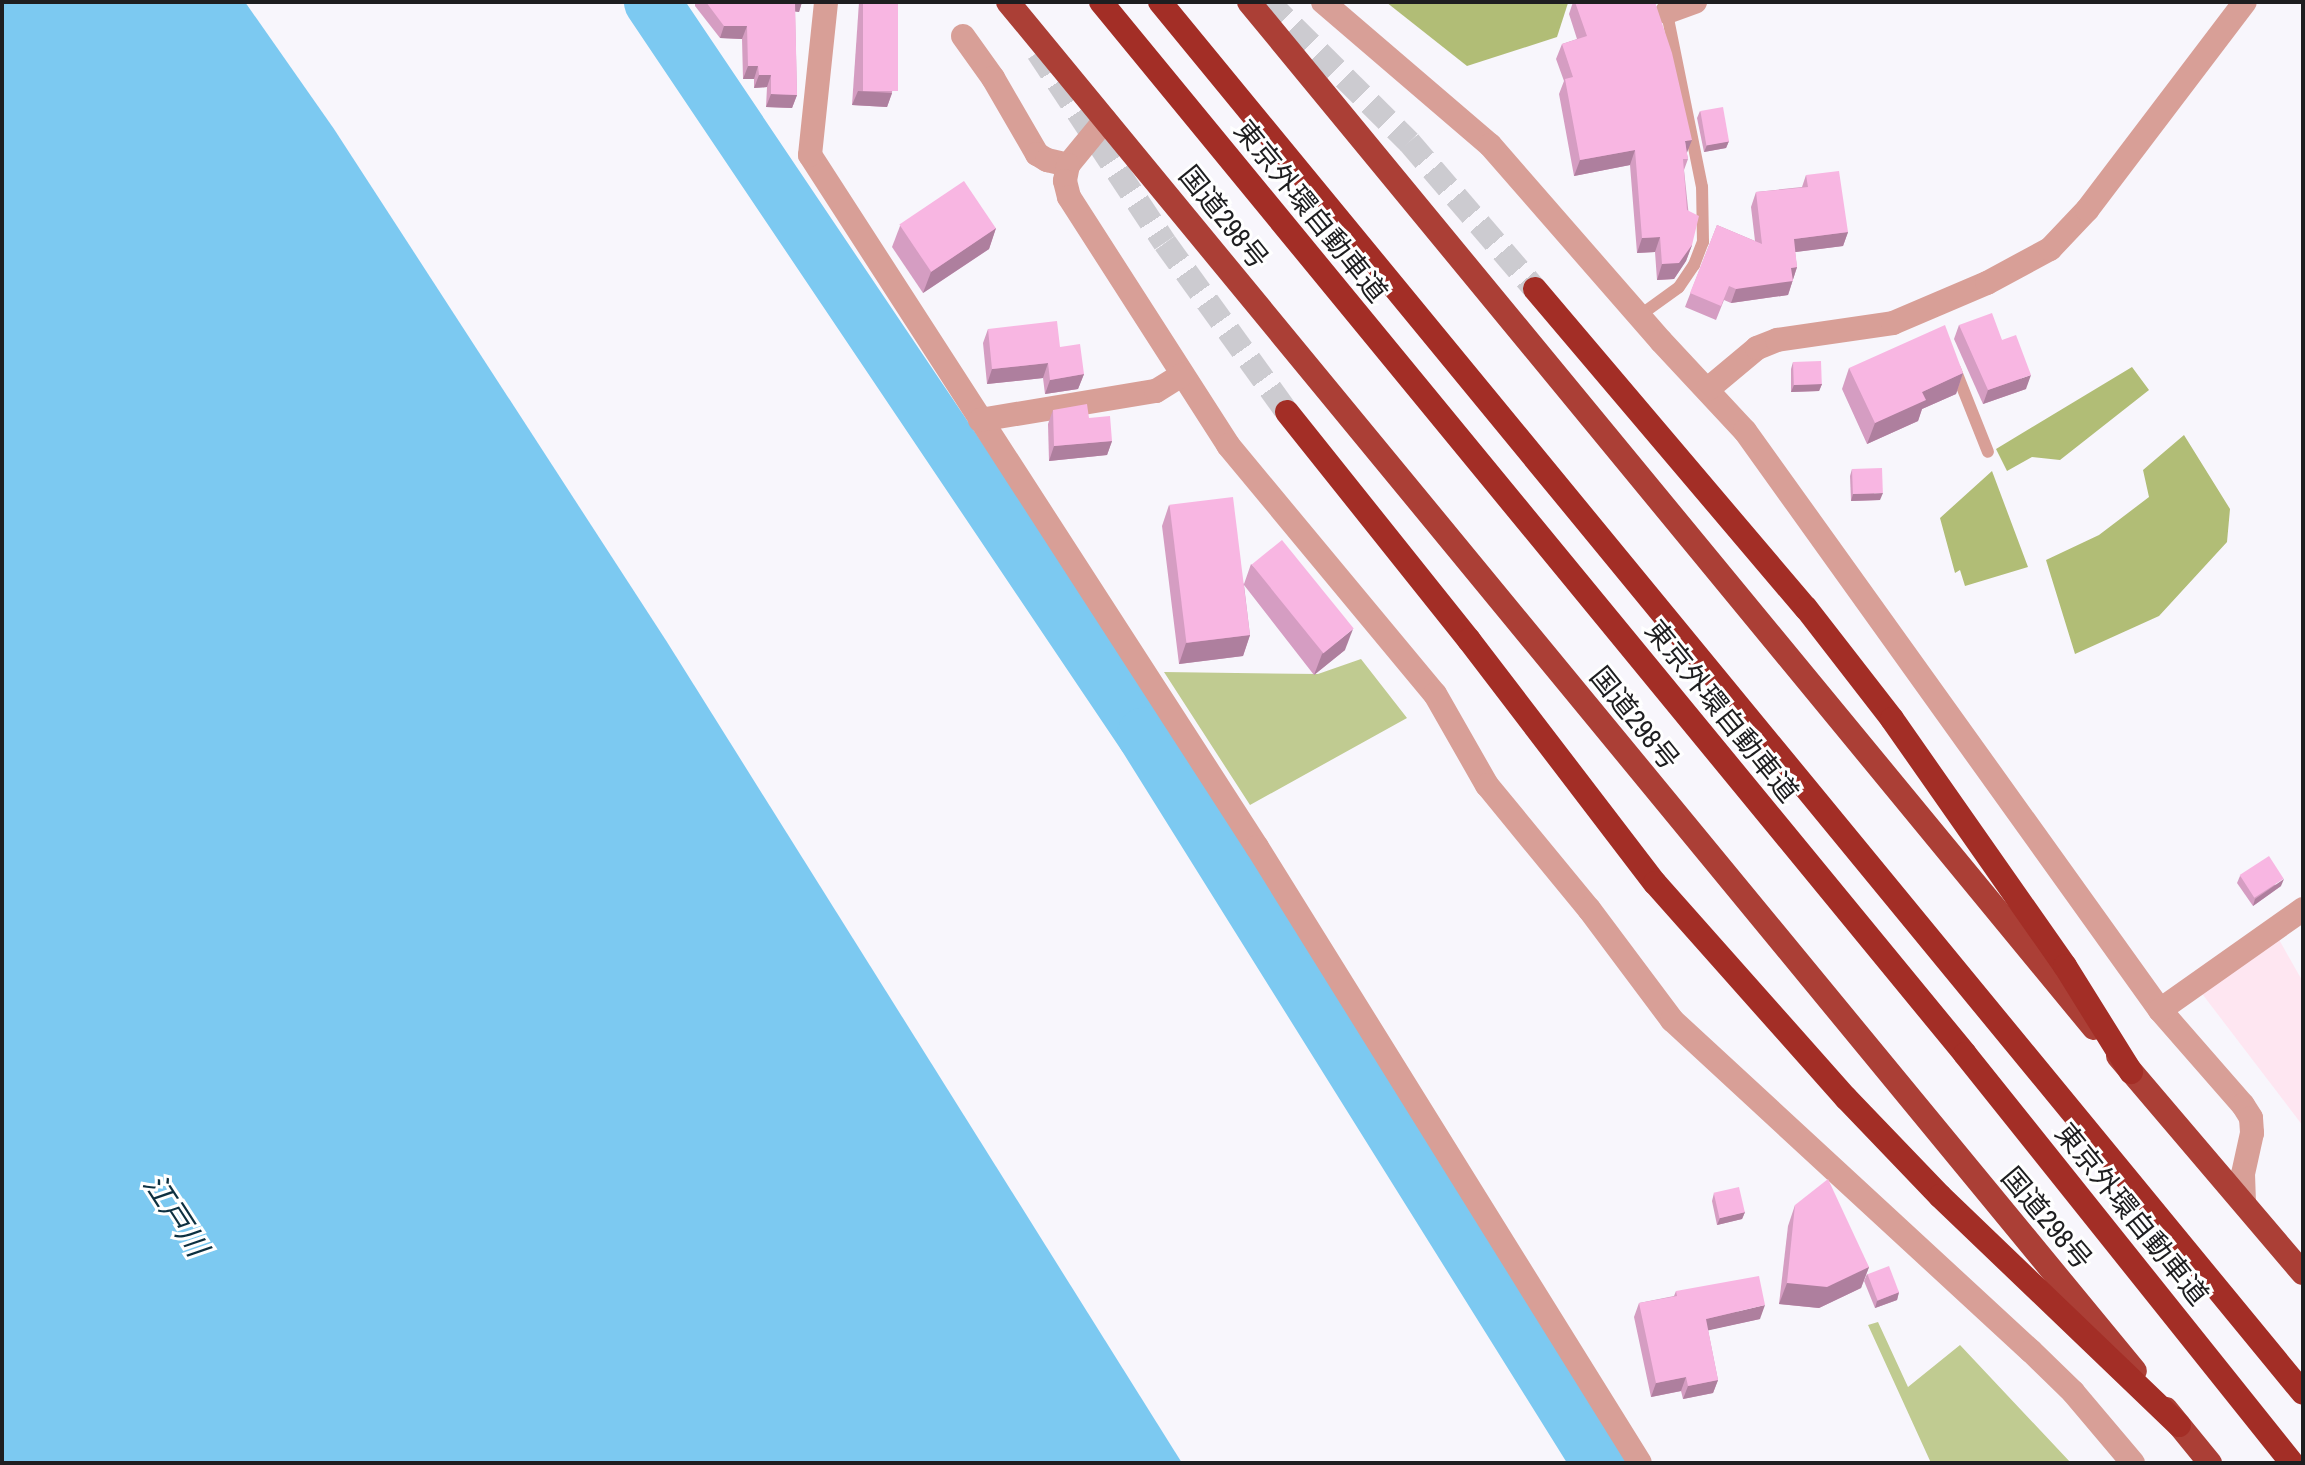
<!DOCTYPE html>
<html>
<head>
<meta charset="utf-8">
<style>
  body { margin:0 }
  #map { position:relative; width:2305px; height:1465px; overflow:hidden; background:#f8f6fc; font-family:"Archivo Narrow","Noto Sans JP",sans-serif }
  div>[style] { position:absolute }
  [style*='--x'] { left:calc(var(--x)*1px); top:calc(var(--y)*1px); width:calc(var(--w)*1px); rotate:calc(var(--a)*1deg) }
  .industrial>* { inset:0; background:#fee6f1 }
  .green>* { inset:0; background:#c0cb91 }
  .forest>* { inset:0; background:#b1bd76 }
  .water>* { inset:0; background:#7cc9f1 }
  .river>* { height:56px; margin:-28px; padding:0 28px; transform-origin:28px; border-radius:28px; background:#7cc9f1 }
  .motorway-tunnel>* { height:24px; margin-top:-12px; transform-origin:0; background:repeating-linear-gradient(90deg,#cccbd0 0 24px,transparent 0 36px) }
  .service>* { height:12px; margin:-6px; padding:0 6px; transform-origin:6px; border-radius:6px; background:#d89f97 }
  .minor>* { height:24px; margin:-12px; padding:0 12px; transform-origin:12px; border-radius:12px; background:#d89f97 }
  .tertiary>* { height:24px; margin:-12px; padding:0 12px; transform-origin:12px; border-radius:12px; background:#d89f97 }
  .trunk>* { height:24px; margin:-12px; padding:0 12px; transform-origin:12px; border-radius:12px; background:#ab3f36 }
  .motorway>* { height:24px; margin:-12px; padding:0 12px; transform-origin:12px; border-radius:12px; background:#a32e26 }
  .wall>* { inset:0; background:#d59dc2 }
  .shaded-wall>* { inset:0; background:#ae7f9e }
  .building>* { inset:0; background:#f8b6e2; transform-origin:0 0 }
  span { translate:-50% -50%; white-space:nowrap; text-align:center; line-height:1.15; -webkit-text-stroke:6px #fff; paint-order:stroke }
  .street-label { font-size:28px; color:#1e1e20 }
  .water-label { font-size:30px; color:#0d3041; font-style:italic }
  .frame { position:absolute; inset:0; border:4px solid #1e1e20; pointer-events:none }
</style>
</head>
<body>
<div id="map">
  <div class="industrial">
    <div style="clip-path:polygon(2277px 936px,2303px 982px,2303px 1126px,2200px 991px)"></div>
  </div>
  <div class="green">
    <div style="clip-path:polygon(1361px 659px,1407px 718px,1250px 805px,1164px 672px,1318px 674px)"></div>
    <div style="clip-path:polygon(1878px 1322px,1908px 1387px,1960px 1345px,2071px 1463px,1931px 1463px,1868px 1325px)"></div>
  </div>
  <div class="forest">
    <div style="clip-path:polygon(1386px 2px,1567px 2px,1568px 3px,1557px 37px,1467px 66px)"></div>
    <div style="clip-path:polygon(2132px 367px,2149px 390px,2060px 460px,2032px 457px,2007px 471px,1996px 449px)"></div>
    <div style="clip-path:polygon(2184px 435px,2230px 509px,2227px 542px,2159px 616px,2075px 654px,2046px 560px,2099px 535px,2149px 497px,2143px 470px)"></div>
    <div style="clip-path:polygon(1992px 471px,2028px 567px,1965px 586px,1960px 570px,1955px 573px,1940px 518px)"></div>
  </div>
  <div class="water">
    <div style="clip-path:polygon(2px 2px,245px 2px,334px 129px,667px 642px,1182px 1463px,2px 1463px)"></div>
  </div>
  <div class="river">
    <div style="--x:652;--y:2;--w:883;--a:56.08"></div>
    <div style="--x:1145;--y:735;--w:858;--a:57.99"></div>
  </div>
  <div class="motorway-tunnel">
    <div style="--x:1268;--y:2;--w:199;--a:44.8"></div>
    <div style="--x:1409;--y:142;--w:194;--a:49.4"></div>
    <div style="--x:1038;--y:52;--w:229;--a:56.4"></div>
    <div style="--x:1165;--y:243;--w:208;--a:54.2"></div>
  </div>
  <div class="service">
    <div style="--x:1639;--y:316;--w:49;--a:-35.9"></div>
    <div style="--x:1679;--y:287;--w:27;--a:-56"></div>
    <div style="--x:1694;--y:265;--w:25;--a:-69"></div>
    <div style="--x:1703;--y:242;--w:55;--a:-91"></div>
    <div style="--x:1702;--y:187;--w:182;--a:-101.4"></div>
    <div style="--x:1955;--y:369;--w:89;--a:68.3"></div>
  </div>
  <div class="minor">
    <div style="--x:1323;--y:2;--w:220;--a:40.6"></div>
    <div style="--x:1490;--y:145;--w:260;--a:48.9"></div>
    <div style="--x:1661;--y:341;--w:123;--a:47"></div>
    <div style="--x:1745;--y:431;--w:712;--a:54.37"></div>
    <div style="--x:2160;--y:1010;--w:126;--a:48.9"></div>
    <div style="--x:2243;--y:1105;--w:15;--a:58"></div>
    <div style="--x:2251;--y:1118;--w:15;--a:86"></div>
    <div style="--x:2252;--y:1133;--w:42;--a:102.4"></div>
    <div style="--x:2243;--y:1174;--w:28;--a:88"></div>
    <div style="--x:1667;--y:12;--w:30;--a:-20"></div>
    <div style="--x:963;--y:36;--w:52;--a:54.5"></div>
    <div style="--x:993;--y:78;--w:88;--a:59.9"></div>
    <div style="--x:1037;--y:154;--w:12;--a:31"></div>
    <div style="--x:1047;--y:160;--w:22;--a:13"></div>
    <div style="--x:1105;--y:120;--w:58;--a:129.4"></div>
    <div style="--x:1068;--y:165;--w:16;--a:101"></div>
    <div style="--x:1065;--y:181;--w:16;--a:76"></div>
    <div style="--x:1069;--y:197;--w:295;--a:57.3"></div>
    <div style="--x:1228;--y:445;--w:324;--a:50.3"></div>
    <div style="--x:1435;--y:694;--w:105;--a:60.3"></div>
    <div style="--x:1487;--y:785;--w:161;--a:50.6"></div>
    <div style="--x:1589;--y:909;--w:139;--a:53.2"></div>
    <div style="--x:1672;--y:1020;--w:488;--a:42.7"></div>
    <div style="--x:2031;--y:1351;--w:59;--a:44.3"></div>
    <div style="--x:2073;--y:1392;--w:93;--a:49.8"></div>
    <div style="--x:810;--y:155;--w:824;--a:57.14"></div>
    <div style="--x:1257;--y:847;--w:725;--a:58.13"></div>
    <div style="--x:1708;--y:389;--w:64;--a:-39.9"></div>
    <div style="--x:1757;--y:348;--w:22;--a:-22"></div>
    <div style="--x:1777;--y:340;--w:117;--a:-8.3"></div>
    <div style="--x:1893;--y:323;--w:102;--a:-23.1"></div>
    <div style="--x:1987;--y:283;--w:72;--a:-28.4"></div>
    <div style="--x:2050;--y:249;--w:54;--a:-46.5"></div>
    <div style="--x:2087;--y:210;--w:261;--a:-52.8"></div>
    <div style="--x:980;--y:420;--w:178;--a:-9.4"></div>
    <div style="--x:1156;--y:391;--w:31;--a:-32"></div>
    <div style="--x:2160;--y:1010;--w:175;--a:-35.2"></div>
  </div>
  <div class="tertiary">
    <div style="--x:810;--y:155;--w:154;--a:-84"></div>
  </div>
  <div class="trunk">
    <div style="--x:1008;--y:2;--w:1773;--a:50.54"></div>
    <div style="--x:1249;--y:2;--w:1329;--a:50.53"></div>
    <div style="--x:2118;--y:1056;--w:285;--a:49.6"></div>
    <div style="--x:2166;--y:1409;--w:70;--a:50.8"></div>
  </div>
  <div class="motorway">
    <div style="--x:1101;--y:2;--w:1361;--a:50.6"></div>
    <div style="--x:1965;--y:1054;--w:524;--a:51.36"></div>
    <div style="--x:1160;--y:2;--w:1800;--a:50.59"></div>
    <div style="--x:1535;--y:289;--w:419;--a:49.7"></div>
    <div style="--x:1806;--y:608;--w:140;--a:52.2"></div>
    <div style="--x:1892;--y:719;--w:302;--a:55"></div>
    <div style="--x:2065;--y:966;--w:125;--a:58.1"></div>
    <div style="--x:1287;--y:412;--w:292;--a:51.4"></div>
    <div style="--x:1469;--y:640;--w:306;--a:52.6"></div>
    <div style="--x:1655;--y:883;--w:288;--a:48.4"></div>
    <div style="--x:1846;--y:1098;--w:136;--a:46.2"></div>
    <div style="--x:1940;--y:1196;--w:331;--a:43.8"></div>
  </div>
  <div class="wall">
    <div style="clip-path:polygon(695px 2px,802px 2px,799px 12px,795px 11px,797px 95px,792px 108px,766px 107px,767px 87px,754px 88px,754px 79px,743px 79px,742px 39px,720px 38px,695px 6px)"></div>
    <div style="clip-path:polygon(859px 2px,898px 2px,892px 93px,887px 107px,852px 105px)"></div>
    <div style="clip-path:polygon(1573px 2px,1655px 2px,1688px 159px,1684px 170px,1692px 245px,1686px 261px,1674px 279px,1657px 280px,1655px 252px,1637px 253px,1630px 165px,1574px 176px,1559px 94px,1564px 81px,1556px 59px,1562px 44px,1577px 39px,1569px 14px)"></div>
    <div style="clip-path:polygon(1700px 111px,1729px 141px,1726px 148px,1704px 152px,1697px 118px)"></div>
    <div style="clip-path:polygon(1806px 175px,1848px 232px,1843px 246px,1795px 252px,1797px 267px,1788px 295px,1731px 303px,1724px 300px,1716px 320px,1685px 307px,1717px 225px,1755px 241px,1751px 207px,1756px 192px,1802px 187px)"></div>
    <div style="clip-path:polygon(900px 226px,996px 228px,989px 249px,923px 293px,892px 247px)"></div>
    <div style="clip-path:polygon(1959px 325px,2002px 340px,2026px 389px,1983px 404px,1954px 339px)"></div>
    <div style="clip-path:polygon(988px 329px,1060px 347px,1084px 374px,1078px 389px,1045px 394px,1043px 378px,987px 384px,983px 343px)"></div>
    <div style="clip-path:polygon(1793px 362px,1822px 384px,1819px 391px,1791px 392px,1791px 369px)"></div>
    <div style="clip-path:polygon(1849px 368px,1963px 373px,1956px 394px,1922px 409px,1918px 421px,1867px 444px,1842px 389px)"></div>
    <div style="clip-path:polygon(1053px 410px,1089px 418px,1112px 441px,1107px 455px,1049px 461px,1048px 424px)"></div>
    <div style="clip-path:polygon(1852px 469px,1880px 500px,1851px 501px,1850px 476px)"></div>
    <div style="clip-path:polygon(1169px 505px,1244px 584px,1251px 564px,1345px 650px,1314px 675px,1244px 585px,1250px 635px,1243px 656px,1179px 664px,1162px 526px)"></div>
    <div style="clip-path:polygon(2240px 876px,2281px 886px,2253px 906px,2237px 883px)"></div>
    <div style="clip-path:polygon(1714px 1193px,1745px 1212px,1742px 1219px,1717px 1225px,1712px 1201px)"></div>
    <div style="clip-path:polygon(1795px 1205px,1869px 1267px,1861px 1288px,1819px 1308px,1779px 1304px,1788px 1226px)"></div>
    <div style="clip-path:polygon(1867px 1274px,1899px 1292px,1897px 1300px,1875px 1308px,1864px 1281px)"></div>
    <div style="clip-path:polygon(1676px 1291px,1760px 1319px,1708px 1330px,1718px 1380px,1713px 1393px,1683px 1399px,1681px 1391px,1651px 1397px,1634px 1317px,1639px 1303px,1674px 1296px)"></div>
  </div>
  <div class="shaded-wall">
    <div style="clip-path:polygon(794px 2px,802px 2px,799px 12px,790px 11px)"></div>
    <div style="clip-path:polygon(724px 26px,747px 26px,742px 39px,720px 38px)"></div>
    <div style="clip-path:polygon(748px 66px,758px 66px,754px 79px,743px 79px)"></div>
    <div style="clip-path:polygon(759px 75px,771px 75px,767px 87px,754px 88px)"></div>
    <div style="clip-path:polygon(858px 91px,892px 93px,887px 107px,852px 105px)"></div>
    <div style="clip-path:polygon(771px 94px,797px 95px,792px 108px,766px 107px)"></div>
    <div style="clip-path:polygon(1692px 140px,1686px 155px,1685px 141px)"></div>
    <div style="clip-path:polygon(1729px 141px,1726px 148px,1704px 152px,1707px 145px)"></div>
    <div style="clip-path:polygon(1635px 150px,1630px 165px,1574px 176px,1580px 160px)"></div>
    <div style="clip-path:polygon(996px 228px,989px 249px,923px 293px,931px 272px)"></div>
    <div style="clip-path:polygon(1848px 232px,1843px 246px,1788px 253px,1794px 239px)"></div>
    <div style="clip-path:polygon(1660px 237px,1655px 252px,1637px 253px,1642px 238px)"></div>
    <div style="clip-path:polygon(1692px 245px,1686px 261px,1674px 279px,1657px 280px,1662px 264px)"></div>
    <div style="clip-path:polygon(1797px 267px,1788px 295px,1731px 303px,1736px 289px,1791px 268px)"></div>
    <div style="clip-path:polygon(1048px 363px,1043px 378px,987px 384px,992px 369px)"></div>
    <div style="clip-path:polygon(1963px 373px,1956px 394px,1922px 409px,1918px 421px,1867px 444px,1875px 423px,1922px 392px)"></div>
    <div style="clip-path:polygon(1084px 374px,1078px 389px,1045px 394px,1050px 380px)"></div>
    <div style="clip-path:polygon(2031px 375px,2026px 389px,1983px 404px,1988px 390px)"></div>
    <div style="clip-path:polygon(1822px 384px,1819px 391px,1791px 392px,1794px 385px)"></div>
    <div style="clip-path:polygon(1112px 441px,1107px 455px,1049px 461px,1054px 446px)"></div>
    <div style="clip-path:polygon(1883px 493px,1880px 500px,1851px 501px,1853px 494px)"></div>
    <div style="clip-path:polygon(1353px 629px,1345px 650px,1314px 675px,1322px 654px)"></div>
    <div style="clip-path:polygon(1250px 635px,1243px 656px,1179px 664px,1186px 643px)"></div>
    <div style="clip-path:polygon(2284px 879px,2281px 886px,2253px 906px,2255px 899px)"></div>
    <div style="clip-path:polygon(1745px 1212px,1742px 1219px,1717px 1225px,1720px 1218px)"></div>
    <div style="clip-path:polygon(1869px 1267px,1861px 1288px,1819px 1308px,1779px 1304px,1787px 1283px)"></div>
    <div style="clip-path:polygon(1899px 1292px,1897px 1300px,1875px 1308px,1877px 1301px)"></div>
    <div style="clip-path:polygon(1765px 1305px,1760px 1319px,1701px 1332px,1706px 1319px)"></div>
    <div style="clip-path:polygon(1686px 1377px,1681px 1391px,1651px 1397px,1656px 1383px)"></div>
    <div style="clip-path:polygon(1718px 1380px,1713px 1393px,1683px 1399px,1688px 1386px)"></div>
  </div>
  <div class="building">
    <div style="clip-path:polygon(706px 2px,795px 2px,797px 95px,771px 94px,771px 75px,759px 75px,758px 66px,748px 66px,747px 26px,724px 26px)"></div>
    <div style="left:863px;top:2px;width:35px;height:89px"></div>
    <div style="clip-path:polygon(1575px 2px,1655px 2px,1672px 53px,1692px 140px,1685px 141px,1688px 159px,1683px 159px,1687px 210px,1699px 216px,1692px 245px,1679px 263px,1662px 264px,1660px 237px,1642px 238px,1635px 150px,1580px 160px,1565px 79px,1573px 77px,1562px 44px,1587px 36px)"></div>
    <div style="left:1723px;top:107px;width:35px;height:23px;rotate:80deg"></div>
    <div style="clip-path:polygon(1839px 171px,1848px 232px,1794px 239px,1797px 267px,1791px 268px,1793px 281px,1736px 289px,1729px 286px,1721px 306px,1690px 293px,1717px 225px,1762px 244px,1756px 192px,1808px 187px,1806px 175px)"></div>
    <div style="left:964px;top:181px;width:57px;height:78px;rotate:56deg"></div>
    <div style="clip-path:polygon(1992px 313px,2002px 340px,2016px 335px,2031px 375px,1988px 390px,1959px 325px)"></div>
    <div style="clip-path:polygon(1057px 321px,1060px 347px,1080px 344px,1084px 374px,1050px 380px,1048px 363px,992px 369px,988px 329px)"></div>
    <div style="clip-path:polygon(1945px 325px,1963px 373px,1922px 392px,1926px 400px,1875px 423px,1849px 368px)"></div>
    <div style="left:1821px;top:361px;width:23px;height:28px;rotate:88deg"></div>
    <div style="clip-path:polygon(1087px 404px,1089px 418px,1110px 416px,1112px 441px,1054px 446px,1053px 410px)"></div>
    <div style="left:1882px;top:468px;width:25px;height:30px;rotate:88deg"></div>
    <div style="left:1233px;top:497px;width:139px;height:64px;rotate:83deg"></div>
    <div style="left:1282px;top:540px;width:114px;height:39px;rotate:51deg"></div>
    <div style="left:2269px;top:856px;width:27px;height:35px;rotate:57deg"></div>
    <div style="clip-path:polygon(1828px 1179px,1869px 1267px,1827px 1287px,1787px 1283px,1795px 1205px)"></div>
    <div style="left:1739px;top:1187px;width:26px;height:26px;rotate:77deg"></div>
    <div style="left:1889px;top:1266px;width:28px;height:23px;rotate:69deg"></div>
    <div style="clip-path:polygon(1759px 1276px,1765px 1305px,1706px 1319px,1718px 1380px,1688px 1386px,1686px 1377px,1656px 1383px,1639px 1303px,1677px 1296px,1676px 1291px)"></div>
  </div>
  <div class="street-label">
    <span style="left:1311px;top:211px;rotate:51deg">東京外環自動車道</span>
    <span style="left:1224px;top:217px;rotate:51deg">国道298号</span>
    <span style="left:1722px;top:711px;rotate:51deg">東京外環自動車道</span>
    <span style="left:1635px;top:718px;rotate:51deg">国道298号</span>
    <span style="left:2132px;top:1214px;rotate:51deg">東京外環自動車道</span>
    <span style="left:2047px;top:1218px;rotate:50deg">国道298号</span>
  </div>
  <div class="water-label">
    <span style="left:176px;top:1215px;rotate:57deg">江戸川</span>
  </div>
  <div class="frame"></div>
</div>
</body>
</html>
